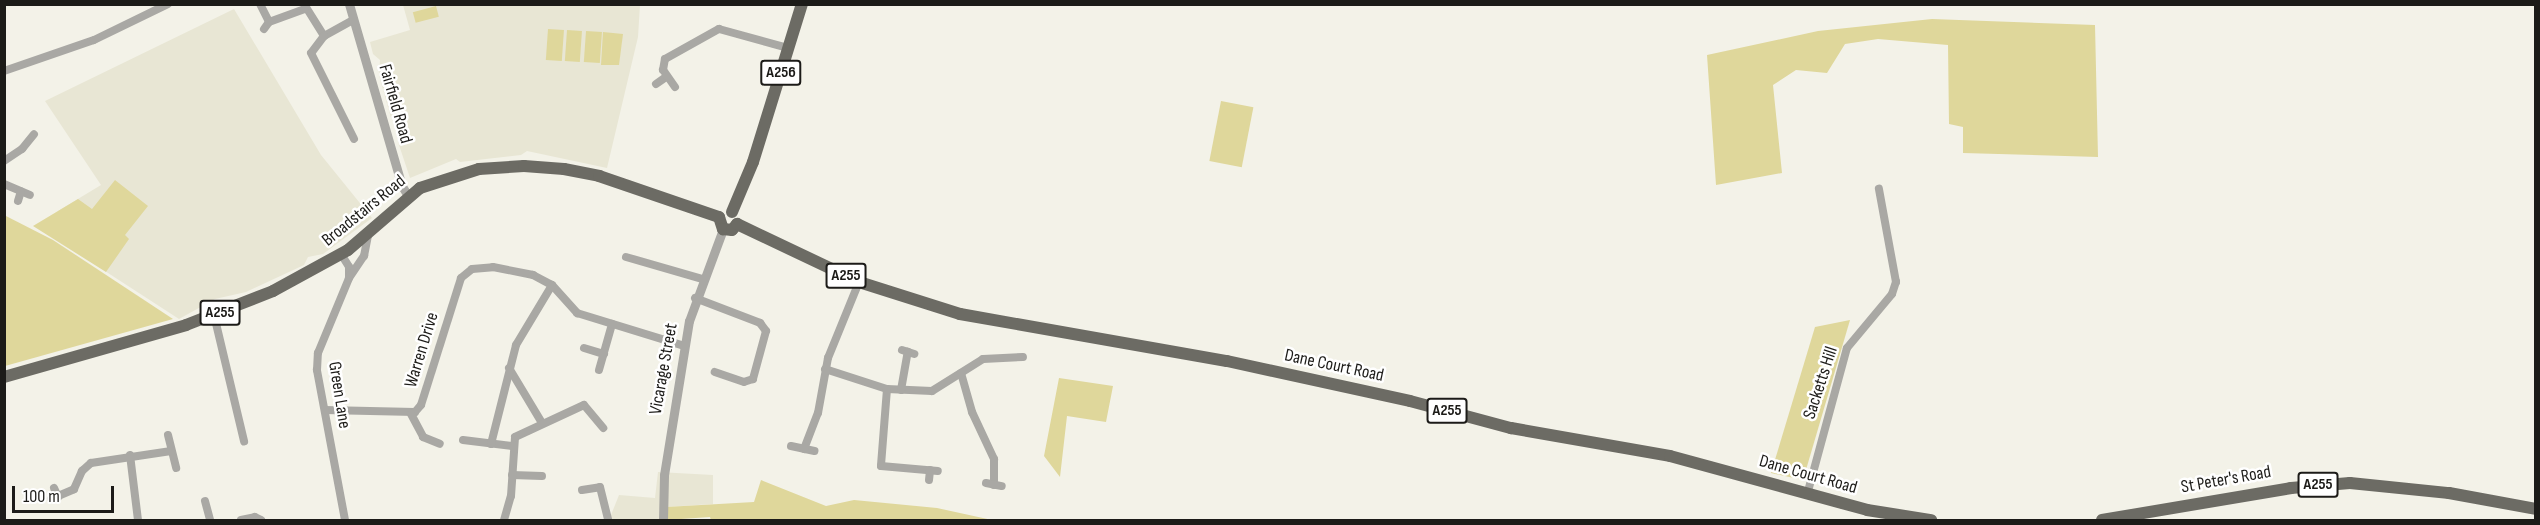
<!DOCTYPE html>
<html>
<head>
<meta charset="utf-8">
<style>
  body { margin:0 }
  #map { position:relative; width:2540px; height:525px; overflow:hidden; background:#f3f2e8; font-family:"Sofia Sans Condensed",sans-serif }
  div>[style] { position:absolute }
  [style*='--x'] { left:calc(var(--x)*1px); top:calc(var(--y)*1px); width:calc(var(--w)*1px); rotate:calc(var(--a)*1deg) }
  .built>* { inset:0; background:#e8e6d4 }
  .green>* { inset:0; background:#dfd79b; transform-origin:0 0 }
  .minor>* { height:8px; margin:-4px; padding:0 4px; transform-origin:4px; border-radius:4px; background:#a9a8a4 }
  .tertiary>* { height:9px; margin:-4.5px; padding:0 4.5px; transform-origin:4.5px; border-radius:4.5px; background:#a9a8a4 }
  .primary>* { height:12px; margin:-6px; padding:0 6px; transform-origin:6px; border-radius:6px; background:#6c6b64 }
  span { translate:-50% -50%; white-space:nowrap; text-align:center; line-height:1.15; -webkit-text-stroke:5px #fff; paint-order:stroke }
  .shield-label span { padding:2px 4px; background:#fff; border:2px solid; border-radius:4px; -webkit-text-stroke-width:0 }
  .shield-label { font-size:16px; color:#1c1b18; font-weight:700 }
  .street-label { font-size:18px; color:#1c1b18 }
  .frame { position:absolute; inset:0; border:6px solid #1c1b18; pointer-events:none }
  .scale { position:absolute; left:12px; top:486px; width:102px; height:27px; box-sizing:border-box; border:3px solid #1c1b18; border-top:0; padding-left:8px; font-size:18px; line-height:21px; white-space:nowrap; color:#1c1b18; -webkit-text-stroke:4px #fff; paint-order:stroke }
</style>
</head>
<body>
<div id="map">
  <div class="built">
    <div style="clip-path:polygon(403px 5px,640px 5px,638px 37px,607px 168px,527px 151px,521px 155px,460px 162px,456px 159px,410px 178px,398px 142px,398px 124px,391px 118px,379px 75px,380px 60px,373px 54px,370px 42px,410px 30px)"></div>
    <div style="clip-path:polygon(234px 9px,321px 155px,372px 218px,323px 254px,308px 257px,304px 265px,246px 292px,215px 299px,179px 319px,54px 238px,58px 211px,101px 185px,45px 101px)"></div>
    <div style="clip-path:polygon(658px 472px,713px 475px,713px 504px,666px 507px,664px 520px,609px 520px,619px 495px,655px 498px)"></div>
  </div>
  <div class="green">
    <div style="left:436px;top:6px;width:11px;height:24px;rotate:75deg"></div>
    <div style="clip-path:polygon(1932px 19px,2095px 25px,2098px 157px,1963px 153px,1963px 127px,1949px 124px,1948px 45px,1878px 39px,1845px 44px,1827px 73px,1796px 70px,1773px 85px,1782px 173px,1716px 185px,1707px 55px,1818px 31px)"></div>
    <div style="left:548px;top:29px;width:16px;height:31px;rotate:4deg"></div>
    <div style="left:567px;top:30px;width:15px;height:31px;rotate:4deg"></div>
    <div style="left:586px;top:31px;width:16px;height:31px;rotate:4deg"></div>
    <div style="clip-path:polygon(603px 32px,623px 34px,619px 65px,601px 65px)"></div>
    <div style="left:1221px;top:101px;width:33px;height:61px;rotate:11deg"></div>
    <div style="clip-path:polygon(115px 180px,148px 206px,125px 235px,129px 239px,106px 272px,33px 226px,78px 199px,92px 209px)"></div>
    <div style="clip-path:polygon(4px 215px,53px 240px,173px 319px,5px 366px)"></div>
    <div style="clip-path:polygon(1850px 320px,1803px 480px,1771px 473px,1815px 327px)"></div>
    <div style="clip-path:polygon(1059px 378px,1113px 386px,1106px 422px,1067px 416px,1060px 477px,1044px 456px)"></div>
    <div style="clip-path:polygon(761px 480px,826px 506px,854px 500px,937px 508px,992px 520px,711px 520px,710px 517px,667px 520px,666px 507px,754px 502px)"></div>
  </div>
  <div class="minor">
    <div style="--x:260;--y:4;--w:20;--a:63"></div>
    <div style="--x:304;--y:4;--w:38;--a:58"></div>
    <div style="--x:353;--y:20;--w:33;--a:151"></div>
    <div style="--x:324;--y:36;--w:21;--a:127"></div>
    <div style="--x:311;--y:53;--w:96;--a:63.4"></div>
    <div style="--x:264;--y:29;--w:9;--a:-54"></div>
    <div style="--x:269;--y:22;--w:38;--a:-20"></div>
    <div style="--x:4;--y:71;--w:95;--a:-19"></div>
    <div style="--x:94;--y:40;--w:82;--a:-25.9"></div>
    <div style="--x:656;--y:84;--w:12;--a:-35"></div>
    <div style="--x:675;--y:87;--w:21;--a:-125"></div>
    <div style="--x:663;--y:70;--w:11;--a:-80"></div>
    <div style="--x:665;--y:59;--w:62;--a:-29.1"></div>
    <div style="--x:719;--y:29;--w:72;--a:15.4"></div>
    <div style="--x:4;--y:161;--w:22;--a:-34"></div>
    <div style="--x:22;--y:149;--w:19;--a:-51"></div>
    <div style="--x:4;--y:184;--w:28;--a:23"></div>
    <div style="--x:18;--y:201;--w:10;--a:-73"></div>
    <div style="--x:341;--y:254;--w:15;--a:58"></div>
    <div style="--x:349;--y:267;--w:10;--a:90"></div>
    <div style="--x:626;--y:257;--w:79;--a:16.1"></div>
    <div style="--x:695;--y:298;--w:70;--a:21"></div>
    <div style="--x:760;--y:323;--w:10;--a:53"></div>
    <div style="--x:766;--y:331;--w:50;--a:105.2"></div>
    <div style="--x:753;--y:379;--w:9;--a:162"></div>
    <div style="--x:744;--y:382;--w:31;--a:-161"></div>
    <div style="--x:214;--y:315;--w:130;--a:76.6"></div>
    <div style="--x:584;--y:348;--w:21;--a:17"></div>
    <div style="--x:902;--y:350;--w:13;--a:18"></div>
    <div style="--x:509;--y:368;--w:64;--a:59"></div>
    <div style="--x:825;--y:369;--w:65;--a:17.9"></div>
    <div style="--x:887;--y:389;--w:45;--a:2.5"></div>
    <div style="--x:932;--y:391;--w:60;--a:-32.1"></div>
    <div style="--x:983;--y:359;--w:40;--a:-2.9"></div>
    <div style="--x:599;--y:370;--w:48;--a:-74.2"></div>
    <div style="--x:961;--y:373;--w:41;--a:74.2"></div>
    <div style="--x:972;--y:412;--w:52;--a:64.9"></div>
    <div style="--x:994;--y:459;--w:26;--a:90"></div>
    <div style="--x:887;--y:389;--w:77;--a:94.5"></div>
    <div style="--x:881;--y:466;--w:57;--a:5"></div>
    <div style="--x:901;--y:390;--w:39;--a:-80"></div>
    <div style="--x:325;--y:410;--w:90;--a:1.3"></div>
    <div style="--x:415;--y:412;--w:9;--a:-49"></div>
    <div style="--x:421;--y:405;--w:133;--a:-72.5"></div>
    <div style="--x:461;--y:278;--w:14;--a:-39"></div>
    <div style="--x:472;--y:269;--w:21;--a:-5"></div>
    <div style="--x:493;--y:267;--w:41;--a:11.3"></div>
    <div style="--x:533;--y:275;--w:21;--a:28"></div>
    <div style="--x:552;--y:285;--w:38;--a:48"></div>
    <div style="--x:577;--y:313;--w:112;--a:17.1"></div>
    <div style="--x:411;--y:414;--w:26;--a:62"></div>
    <div style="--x:423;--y:437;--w:18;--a:22"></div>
    <div style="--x:168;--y:435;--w:34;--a:76"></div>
    <div style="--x:463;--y:440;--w:49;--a:7"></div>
    <div style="--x:491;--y:444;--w:102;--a:-75.8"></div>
    <div style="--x:516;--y:345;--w:70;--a:-59"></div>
    <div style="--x:791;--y:446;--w:24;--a:12"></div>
    <div style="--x:804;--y:449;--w:39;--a:-69"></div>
    <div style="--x:818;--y:413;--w:56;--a:-79.7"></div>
    <div style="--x:828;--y:358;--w:82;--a:-67.8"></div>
    <div style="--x:130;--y:455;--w:65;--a:83"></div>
    <div style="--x:512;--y:475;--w:30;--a:2"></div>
    <div style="--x:929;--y:480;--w:10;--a:-84"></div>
    <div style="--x:986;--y:483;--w:16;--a:11"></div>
    <div style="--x:54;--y:488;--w:10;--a:66"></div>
    <div style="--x:582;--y:490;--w:18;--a:-9"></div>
    <div style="--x:600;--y:487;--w:34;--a:76"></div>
    <div style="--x:1807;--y:495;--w:152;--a:-74.8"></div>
    <div style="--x:1847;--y:348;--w:70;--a:-50.2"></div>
    <div style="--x:1892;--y:294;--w:13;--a:-72"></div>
    <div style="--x:1896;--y:282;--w:95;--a:-100.4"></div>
    <div style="--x:51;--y:499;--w:25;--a:-23"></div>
    <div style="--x:74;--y:489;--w:20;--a:-66"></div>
    <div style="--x:82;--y:471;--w:12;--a:-42"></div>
    <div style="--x:91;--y:463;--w:81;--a:-8.5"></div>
    <div style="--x:205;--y:501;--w:20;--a:75"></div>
    <div style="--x:241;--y:520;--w:14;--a:-12"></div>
    <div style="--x:255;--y:517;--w:7;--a:27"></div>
    <div style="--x:345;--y:520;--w:153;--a:-100.6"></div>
    <div style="--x:317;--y:370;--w:17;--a:-87"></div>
    <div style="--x:318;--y:353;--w:81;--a:-67.5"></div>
    <div style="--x:349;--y:278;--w:27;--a:-56"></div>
    <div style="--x:364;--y:256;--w:21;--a:-79"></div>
    <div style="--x:504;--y:520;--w:25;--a:-74"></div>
    <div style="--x:511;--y:496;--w:59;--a:-86.1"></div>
    <div style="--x:515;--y:437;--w:76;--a:-24.9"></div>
    <div style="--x:584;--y:405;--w:30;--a:50"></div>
  </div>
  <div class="tertiary">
    <div style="--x:349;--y:4;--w:190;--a:73.8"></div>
    <div style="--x:402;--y:186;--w:12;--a:59"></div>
    <div style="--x:663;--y:520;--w:45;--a:-88.7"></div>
    <div style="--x:664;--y:475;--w:156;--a:-80.8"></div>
    <div style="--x:689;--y:321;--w:98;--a:-69.7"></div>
  </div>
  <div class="primary">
    <div style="--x:732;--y:212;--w:54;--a:-67.2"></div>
    <div style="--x:753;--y:162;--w:165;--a:-72.8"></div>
    <div style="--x:719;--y:217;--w:13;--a:72"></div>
    <div style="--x:723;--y:229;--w:9;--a:6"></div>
    <div style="--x:732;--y:230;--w:8;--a:-50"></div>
    <div style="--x:737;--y:224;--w:135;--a:25.4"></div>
    <div style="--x:859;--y:282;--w:106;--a:17.6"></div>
    <div style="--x:960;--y:314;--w:271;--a:10"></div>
    <div style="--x:1227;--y:361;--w:187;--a:12.3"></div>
    <div style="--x:1410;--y:401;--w:105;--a:15"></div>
    <div style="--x:1511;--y:428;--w:161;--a:10"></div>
    <div style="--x:1670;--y:456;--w:204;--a:15.3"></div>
    <div style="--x:1867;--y:510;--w:65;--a:8.9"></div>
    <div style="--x:4;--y:377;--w:189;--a:-15.9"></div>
    <div style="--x:186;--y:325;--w:93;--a:-21.3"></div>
    <div style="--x:273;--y:291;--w:85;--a:-28.7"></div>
    <div style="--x:348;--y:250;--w:95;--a:-40.7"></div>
    <div style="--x:420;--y:188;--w:62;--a:-17.9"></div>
    <div style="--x:479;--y:169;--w:45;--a:-3.8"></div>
    <div style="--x:524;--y:166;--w:40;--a:4.3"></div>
    <div style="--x:564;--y:169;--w:36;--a:11"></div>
    <div style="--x:599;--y:176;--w:127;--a:18.9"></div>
    <div style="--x:2102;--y:520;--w:192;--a:-9.6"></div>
    <div style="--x:2291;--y:488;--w:59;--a:-4.8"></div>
    <div style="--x:2350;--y:483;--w:100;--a:5.8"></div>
    <div style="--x:2449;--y:493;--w:88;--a:10.4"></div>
  </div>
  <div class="shield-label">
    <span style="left:781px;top:73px">A256</span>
    <span style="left:846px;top:276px">A255</span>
    <span style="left:220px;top:313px">A255</span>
    <span style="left:1447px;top:411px">A255</span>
    <span style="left:2318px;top:485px">A255</span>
  </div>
  <div class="street-label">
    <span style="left:395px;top:104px;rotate:74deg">Fairfield Road</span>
    <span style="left:364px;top:211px;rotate:-39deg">Broadstairs Road</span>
    <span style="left:422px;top:350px;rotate:-73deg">Warren Drive</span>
    <span style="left:1334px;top:366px;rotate:12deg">Dane Court Road</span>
    <span style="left:664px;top:369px;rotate:-80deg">Vicarage Street</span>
    <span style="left:1821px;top:383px;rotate:-72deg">Sacketts Hill</span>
    <span style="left:339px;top:395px;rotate:81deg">Green Lane</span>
    <span style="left:1808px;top:475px;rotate:16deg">Dane Court Road</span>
    <span style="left:2226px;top:480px;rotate:-10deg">St Peter's Road</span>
  </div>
  <div class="frame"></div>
  <div class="scale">100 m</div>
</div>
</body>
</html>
